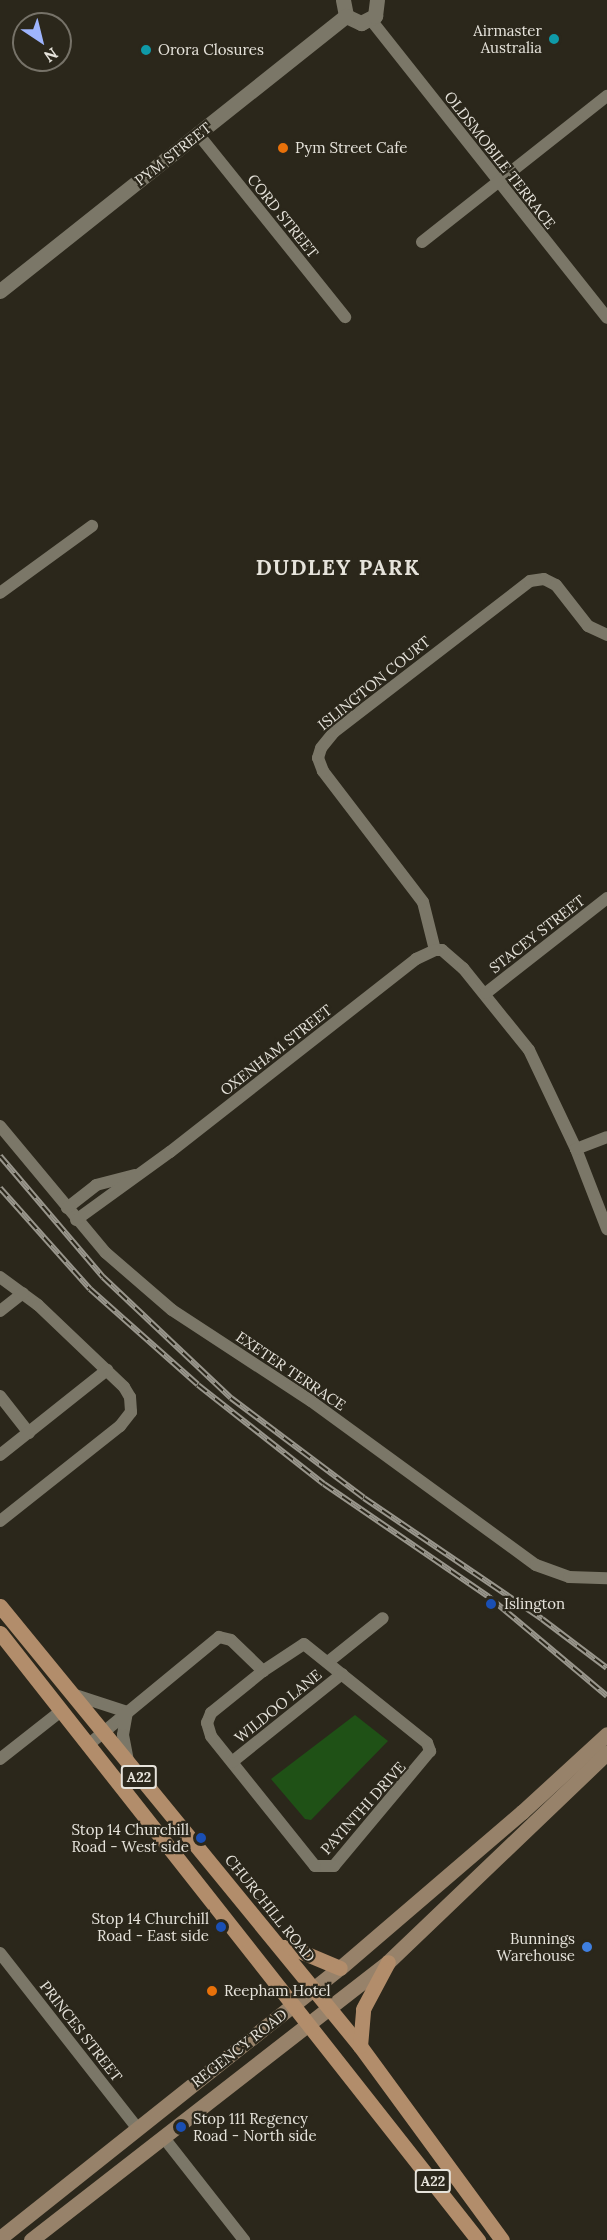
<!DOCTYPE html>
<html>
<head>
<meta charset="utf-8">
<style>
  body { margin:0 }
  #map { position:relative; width:607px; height:2240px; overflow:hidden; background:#2b271b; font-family:Lora,serif }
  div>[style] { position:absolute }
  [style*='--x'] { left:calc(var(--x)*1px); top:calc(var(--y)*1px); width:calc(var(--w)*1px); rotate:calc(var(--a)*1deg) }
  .green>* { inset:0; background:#1f5116 }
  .minor>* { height:12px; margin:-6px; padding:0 6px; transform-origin:6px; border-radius:6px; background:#7b7768 }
  .tertiary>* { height:15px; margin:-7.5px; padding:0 7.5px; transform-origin:7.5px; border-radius:7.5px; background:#7b7768 }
  .secondary>* { height:15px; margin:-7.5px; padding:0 7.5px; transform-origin:7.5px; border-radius:7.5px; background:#97826a }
  .primary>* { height:15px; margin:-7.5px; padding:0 7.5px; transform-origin:7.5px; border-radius:7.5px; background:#b28d6b }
  .rail>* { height:6px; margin-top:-3px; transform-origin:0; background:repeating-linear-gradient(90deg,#2b271b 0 11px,#99968c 0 22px); box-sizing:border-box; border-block:2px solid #99968c }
  .dots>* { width:16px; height:16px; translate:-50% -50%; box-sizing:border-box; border:3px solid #2b271b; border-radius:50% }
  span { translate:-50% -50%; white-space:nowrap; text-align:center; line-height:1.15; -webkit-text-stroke:4.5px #2b271b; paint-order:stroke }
  .shield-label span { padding:2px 4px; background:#2b271b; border:2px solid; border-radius:4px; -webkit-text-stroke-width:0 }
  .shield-label { font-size:14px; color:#e6e3db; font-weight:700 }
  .poi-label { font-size:15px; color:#e6e3db }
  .right { translate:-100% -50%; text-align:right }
  .left { translate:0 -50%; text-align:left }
  .street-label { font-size:15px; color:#e6e3db }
  .district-label { font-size:21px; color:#e6e3db; font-weight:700; letter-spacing:1.5px }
  .north { position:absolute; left:12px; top:12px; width:60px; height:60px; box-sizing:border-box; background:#2b271b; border:2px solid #767268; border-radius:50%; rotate:145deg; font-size:16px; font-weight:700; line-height:24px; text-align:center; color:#e6e3db }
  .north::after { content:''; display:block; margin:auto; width:21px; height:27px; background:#9eb4fd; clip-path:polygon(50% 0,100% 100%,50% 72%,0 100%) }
</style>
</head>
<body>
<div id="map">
  <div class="green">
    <div style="clip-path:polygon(355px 1715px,388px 1741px,311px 1820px,305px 1819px,271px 1779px)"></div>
  </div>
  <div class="minor">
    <div style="--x:371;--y:20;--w:380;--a:51.6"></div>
    <div style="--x:198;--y:134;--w:235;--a:51.2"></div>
    <div style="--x:422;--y:242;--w:236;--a:-38.3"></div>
    <div style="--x:0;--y:593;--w:114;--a:-36.1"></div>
    <div style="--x:435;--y:950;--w:49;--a:-104"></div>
    <div style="--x:423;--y:902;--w:165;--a:-127.4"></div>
    <div style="--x:323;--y:771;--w:14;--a:-111"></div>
    <div style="--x:318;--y:758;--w:10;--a:-73"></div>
    <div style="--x:321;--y:748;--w:21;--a:-51"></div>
    <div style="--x:334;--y:732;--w:247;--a:-37.6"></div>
    <div style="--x:530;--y:581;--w:14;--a:-8"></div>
    <div style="--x:544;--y:579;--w:13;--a:27"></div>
    <div style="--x:556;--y:585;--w:52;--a:52"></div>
    <div style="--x:588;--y:626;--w:21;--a:25"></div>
    <div style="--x:435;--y:950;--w:7;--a:0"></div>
    <div style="--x:442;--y:950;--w:28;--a:41"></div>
    <div style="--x:463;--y:968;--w:105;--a:51.2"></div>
    <div style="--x:529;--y:1050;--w:110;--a:64.6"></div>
    <div style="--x:576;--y:1149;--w:86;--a:68.8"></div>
    <div style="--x:486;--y:993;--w:154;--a:-38.1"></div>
    <div style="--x:0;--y:1126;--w:165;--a:50.2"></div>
    <div style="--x:106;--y:1253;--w:87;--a:40.8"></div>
    <div style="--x:172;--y:1310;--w:166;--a:33.2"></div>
    <div style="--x:311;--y:1401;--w:278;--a:36.1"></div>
    <div style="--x:536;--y:1565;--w:35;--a:20"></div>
    <div style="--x:569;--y:1577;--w:38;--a:2"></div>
    <div style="--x:576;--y:1149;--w:33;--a:-21"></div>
    <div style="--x:67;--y:1208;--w:37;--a:-38"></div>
    <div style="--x:96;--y:1185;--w:40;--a:-14.4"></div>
    <div style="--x:76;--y:1220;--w:116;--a:-35.9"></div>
    <div style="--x:170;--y:1152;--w:313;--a:-38.1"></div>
    <div style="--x:416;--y:959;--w:21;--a:-25"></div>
    <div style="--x:0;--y:1277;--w:47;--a:36.4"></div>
    <div style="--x:38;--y:1305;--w:119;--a:43.6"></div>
    <div style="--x:124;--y:1387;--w:12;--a:59"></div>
    <div style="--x:130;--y:1397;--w:15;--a:86"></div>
    <div style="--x:131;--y:1412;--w:18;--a:128"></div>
    <div style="--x:120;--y:1426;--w:153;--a:141.6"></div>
    <div style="--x:0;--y:1311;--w:29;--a:-38"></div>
    <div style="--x:0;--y:1396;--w:47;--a:51.9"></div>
    <div style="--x:0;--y:1455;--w:137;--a:-38.5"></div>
    <div style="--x:328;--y:1662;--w:70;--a:-38.7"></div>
    <div style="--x:72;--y:1694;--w:58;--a:18.1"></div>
    <div style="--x:127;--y:1712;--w:23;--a:100"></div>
    <div style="--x:123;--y:1735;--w:26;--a:79"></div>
    <div style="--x:88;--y:1745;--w:170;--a:-39.5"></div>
    <div style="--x:219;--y:1637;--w:12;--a:14"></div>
    <div style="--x:231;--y:1640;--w:45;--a:44.1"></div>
    <div style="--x:263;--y:1671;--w:49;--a:-33.4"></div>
    <div style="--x:304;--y:1644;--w:158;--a:38.8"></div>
    <div style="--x:427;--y:1743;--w:9;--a:69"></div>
    <div style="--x:430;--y:1751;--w:150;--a:129.9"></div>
    <div style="--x:334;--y:1866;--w:19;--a:180"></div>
    <div style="--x:315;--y:1866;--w:166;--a:-128.7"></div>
    <div style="--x:211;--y:1736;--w:14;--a:-107"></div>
    <div style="--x:207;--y:1723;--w:11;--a:-68"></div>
    <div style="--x:211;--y:1713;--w:67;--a:-38.9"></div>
    <div style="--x:0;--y:1759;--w:78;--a:-38.2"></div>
    <div style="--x:232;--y:1762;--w:141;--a:-38.7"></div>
    <div style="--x:0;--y:1953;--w:224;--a:51.9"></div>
    <div style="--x:164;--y:2138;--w:130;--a:51.9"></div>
  </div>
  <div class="tertiary">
    <div style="--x:343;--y:0;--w:16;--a:79"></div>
    <div style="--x:346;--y:16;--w:17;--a:25"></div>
    <div style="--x:361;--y:23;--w:16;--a:-27"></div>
    <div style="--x:375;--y:16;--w:16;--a:-83"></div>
    <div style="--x:0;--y:291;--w:442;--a:-38.5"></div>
  </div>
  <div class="secondary">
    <div style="--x:0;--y:2238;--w:434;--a:-38.5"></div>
    <div style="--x:340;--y:1968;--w:240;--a:-40.6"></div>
    <div style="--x:522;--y:1812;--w:115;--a:-42.5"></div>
    <div style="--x:31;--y:2240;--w:452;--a:-37.9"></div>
    <div style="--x:388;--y:1962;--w:303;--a:-43.7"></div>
  </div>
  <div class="primary">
    <div style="--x:0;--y:1606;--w:569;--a:50.71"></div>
    <div style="--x:360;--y:2046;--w:240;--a:53.8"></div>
    <div style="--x:0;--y:1633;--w:773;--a:51.78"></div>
    <div style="--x:280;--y:1947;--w:10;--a:0"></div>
    <div style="--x:290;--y:1947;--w:54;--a:22.8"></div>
    <div style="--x:360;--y:2046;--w:37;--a:-85"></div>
    <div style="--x:363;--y:2009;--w:53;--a:-62"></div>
  </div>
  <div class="rail">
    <div style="--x:0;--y:1156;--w:159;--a:49.6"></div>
    <div style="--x:103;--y:1277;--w:176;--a:43.4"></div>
    <div style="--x:231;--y:1398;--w:166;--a:36.9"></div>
    <div style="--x:364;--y:1498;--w:215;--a:34.2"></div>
    <div style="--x:542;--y:1619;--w:81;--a:37"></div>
    <div style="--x:0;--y:1188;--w:135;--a:48.3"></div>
    <div style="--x:90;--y:1289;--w:144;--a:41.6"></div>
    <div style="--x:198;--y:1385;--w:160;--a:38.2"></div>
    <div style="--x:324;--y:1484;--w:200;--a:34.4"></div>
    <div style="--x:489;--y:1597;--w:154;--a:40"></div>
  </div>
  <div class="dots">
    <div style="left:554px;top:39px;background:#0f9aa8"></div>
    <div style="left:146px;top:50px;background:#0f9aa8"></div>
    <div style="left:283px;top:148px;background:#e8710a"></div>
    <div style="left:491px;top:1604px;background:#1a4fb4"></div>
    <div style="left:201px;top:1838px;background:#1a4fb4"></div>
    <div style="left:221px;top:1927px;background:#1a4fb4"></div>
    <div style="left:587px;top:1947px;background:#3f7fe0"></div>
    <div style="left:212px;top:1991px;background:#e8710a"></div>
    <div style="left:181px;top:2127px;background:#1a4fb4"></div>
  </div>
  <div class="shield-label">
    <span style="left:139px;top:1777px">A22</span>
    <span style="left:433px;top:2181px">A22</span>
  </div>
  <div class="poi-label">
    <span class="right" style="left:542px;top:39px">Airmaster<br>Australia</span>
    <span class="left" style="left:158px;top:50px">Orora Closures</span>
    <span class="left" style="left:295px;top:148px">Pym Street Cafe</span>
    <span class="left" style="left:504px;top:1604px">Islington</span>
    <span class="right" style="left:189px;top:1838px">Stop 14 Churchill<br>Road - West side</span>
    <span class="right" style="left:209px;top:1927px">Stop 14 Churchill<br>Road - East side</span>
    <span class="right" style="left:575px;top:1947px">Bunnings<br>Warehouse</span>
    <span class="left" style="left:224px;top:1991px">Reepham Hotel</span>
    <span class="left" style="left:193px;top:2127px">Stop 111 Regency<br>Road - North side</span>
  </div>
  <div class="street-label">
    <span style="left:173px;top:154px;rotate:-38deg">PYM STREET</span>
    <span style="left:500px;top:160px;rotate:52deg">OLDSMOBILE TERRACE</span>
    <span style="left:283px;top:216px;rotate:51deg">CORD STREET</span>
    <span style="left:374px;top:683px;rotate:-39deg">ISLINGTON COURT</span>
    <span style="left:537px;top:934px;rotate:-38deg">STACEY STREET</span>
    <span style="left:276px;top:1050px;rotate:-38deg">OXENHAM STREET</span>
    <span style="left:291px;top:1371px;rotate:34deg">EXETER TERRACE</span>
    <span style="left:278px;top:1706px;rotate:-39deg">WILDOO LANE</span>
    <span style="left:363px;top:1808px;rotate:-48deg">PAYINTHI DRIVE</span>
    <span style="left:270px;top:1908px;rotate:51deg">CHURCHILL ROAD</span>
    <span style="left:81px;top:2031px;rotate:52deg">PRINCES STREET</span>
    <span style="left:239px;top:2048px;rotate:-38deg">REGENCY ROAD</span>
  </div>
  <div class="district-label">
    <span style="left:338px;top:568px">DUDLEY PARK</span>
  </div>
  <div class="north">N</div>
</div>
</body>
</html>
